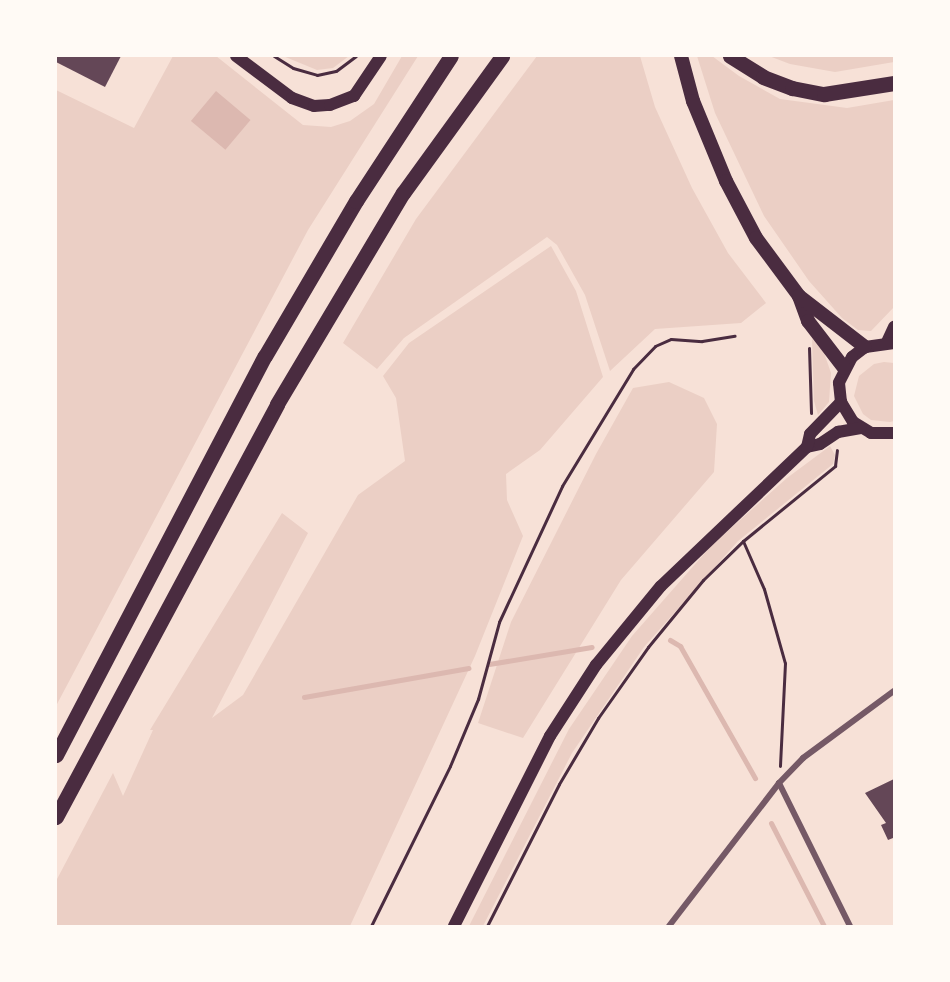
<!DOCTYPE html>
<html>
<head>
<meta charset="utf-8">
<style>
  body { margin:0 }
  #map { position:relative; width:950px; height:982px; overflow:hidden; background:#f7e1d7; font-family:Mulish,sans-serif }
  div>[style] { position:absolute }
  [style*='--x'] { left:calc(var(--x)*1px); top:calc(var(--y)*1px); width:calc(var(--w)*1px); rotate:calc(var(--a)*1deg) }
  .green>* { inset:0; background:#ebcfc5 }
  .water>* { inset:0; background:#dcb8b0; transform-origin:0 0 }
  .stream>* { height:5px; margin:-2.5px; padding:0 2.5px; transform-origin:2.5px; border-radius:2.5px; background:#dcb8b0 }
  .building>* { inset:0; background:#644757 }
  .path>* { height:3px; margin:-1.5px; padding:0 1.5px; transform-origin:1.5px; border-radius:1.5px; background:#4a2c40 }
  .minor>* { height:6px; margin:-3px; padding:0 3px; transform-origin:3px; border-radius:3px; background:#755966 }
  .secondary>* { height:12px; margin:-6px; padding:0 6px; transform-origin:6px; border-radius:6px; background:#4a2c40 }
  .primary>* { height:14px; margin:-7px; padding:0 7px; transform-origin:7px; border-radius:7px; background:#4a2c40 }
  .motorway>* { height:15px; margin:-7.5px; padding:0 7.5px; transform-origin:7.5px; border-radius:7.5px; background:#4a2c40 }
  span { translate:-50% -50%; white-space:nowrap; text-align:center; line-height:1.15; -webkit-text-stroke:5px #fffaf5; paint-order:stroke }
  .frame { position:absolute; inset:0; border:57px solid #fffaf5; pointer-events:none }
</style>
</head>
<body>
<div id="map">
  <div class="green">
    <div style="clip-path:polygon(173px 56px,216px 56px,303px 125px,331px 127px,350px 121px,374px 104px,402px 56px,418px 56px,308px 230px,56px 706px,56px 90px,134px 128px)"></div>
    <div style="clip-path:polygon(283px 56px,349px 56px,333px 68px,317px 70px)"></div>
    <div style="clip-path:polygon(537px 56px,640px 56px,655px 107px,692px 188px,728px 253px,766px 303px,741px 323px,655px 329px,610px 371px,585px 295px,557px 245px,547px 237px,404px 338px,377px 369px,343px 343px,416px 219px)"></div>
    <div style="clip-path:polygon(697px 56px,712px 56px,739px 76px,780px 99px,847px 108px,894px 100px,894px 307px,871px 331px,858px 330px,842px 318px,809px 281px,764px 216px,715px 113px)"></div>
    <div style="clip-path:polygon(769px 56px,894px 56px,894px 62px,835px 72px,790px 64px)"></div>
    <div style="clip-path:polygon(551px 246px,576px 291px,603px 377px,540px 450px,506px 474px,507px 500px,523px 536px,475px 656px,350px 926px,56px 926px,56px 881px,113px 773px,123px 796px,153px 730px,150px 730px,282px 513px,308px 533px,212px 718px,243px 695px,358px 495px,405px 461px,396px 398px,383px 376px,409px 343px)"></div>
    <div style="clip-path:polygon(812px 339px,822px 347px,831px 373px,829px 402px,818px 415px,814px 401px)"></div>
    <div style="clip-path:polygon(884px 362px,894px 363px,894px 421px,890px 422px,871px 420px,863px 414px,854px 396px,859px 376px,874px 364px)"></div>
    <div style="clip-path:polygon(669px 382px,704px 398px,717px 424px,714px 472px,621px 580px,523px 738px,478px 723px,511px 622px,596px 454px,633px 388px)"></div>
    <div style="clip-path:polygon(830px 446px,835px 455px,833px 464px,738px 541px,644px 647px,572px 753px,483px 926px,469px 926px,569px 729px,632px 636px,711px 546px,787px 478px)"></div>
  </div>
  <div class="water">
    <div style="left:216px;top:91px;width:45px;height:39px;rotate:40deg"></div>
  </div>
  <div class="stream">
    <div style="--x:670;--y:640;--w:12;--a:31"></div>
    <div style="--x:680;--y:646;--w:152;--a:60.4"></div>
    <div style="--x:489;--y:664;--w:104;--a:-9.4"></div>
    <div style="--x:304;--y:697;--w:167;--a:-10"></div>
    <div style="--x:771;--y:823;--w:116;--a:62.8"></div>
  </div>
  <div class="building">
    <div style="clip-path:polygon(56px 56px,121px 56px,105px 87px,56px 62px)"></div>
    <div style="clip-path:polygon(894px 779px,894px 843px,893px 838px,888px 840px,881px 825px,886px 823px,865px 793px)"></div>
  </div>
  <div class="path">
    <div style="--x:274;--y:56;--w:22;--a:32"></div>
    <div style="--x:293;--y:68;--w:25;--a:16"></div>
    <div style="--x:317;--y:75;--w:19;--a:-12"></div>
    <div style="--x:336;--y:71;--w:25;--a:-37"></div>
    <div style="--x:809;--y:348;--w:65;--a:88.2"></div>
    <div style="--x:743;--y:541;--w:52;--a:66.4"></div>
    <div style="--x:764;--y:589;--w:77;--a:74.2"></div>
    <div style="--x:785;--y:663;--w:103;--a:92.8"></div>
    <div style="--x:371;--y:926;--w:178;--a:-63.7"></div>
    <div style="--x:450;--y:766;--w:73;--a:-67.3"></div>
    <div style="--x:478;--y:699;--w:80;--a:-74.7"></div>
    <div style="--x:499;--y:622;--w:150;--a:-65.1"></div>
    <div style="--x:562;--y:486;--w:137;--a:-58.7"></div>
    <div style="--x:633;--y:369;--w:32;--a:-46"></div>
    <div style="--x:655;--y:346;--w:17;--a:-24"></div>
    <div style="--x:671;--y:339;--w:31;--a:4"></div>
    <div style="--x:702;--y:341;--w:33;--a:-9"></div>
    <div style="--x:487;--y:926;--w:159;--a:-63.1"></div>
    <div style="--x:559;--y:784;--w:77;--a:-59.4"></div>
    <div style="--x:598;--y:718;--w:87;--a:-54.8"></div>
    <div style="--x:648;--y:647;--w:87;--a:-50.6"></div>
    <div style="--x:703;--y:580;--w:56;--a:-44.3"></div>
    <div style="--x:743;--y:541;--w:119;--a:-39.2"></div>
    <div style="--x:835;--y:466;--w:16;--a:-83"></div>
  </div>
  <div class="minor">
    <div style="--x:779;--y:783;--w:160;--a:63.6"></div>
    <div style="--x:669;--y:926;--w:180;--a:-52.4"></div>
    <div style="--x:779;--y:783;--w:35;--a:-46"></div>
    <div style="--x:803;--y:758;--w:113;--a:-36.4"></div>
  </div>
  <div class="secondary">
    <div style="--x:236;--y:56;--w:70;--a:36.9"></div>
    <div style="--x:292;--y:98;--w:23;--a:20"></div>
    <div style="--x:314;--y:106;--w:16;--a:-4"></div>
    <div style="--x:330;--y:105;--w:26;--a:-21"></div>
    <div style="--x:354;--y:96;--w:48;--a:-56"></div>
    <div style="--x:887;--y:342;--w:17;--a:-65"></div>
    <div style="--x:894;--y:343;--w:29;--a:172"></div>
    <div style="--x:865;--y:347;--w:16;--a:142"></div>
    <div style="--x:852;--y:357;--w:29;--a:117"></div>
    <div style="--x:839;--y:383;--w:19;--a:84"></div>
    <div style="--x:841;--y:402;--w:23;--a:59"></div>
    <div style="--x:853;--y:422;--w:21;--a:31"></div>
    <div style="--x:871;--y:433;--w:23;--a:0"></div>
    <div style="--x:807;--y:447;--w:13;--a:-13"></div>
    <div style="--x:820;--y:444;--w:22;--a:-34"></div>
    <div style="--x:838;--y:432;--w:23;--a:-10"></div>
    <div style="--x:454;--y:926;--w:213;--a:-63.2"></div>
    <div style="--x:550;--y:736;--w:85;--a:-57.1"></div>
    <div style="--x:596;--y:665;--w:102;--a:-50.6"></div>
    <div style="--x:661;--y:586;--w:202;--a:-43.6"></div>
    <div style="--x:807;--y:447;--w:13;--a:-77"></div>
    <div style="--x:810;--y:434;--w:45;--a:-45.9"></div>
  </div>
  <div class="primary">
    <div style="--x:681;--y:56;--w:47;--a:75.1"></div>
    <div style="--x:693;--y:101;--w:87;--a:67.6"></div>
    <div style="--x:726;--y:181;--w:64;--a:62.2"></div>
    <div style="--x:756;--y:238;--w:72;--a:53.4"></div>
    <div style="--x:799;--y:296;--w:27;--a:70"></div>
    <div style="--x:808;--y:321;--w:59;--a:52.5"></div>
    <div style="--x:799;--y:296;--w:83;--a:37.7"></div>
  </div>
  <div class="motorway">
    <div style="--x:730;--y:56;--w:39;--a:32"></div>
    <div style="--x:763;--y:77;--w:31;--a:21"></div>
    <div style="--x:792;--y:88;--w:33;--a:11"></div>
    <div style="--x:824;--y:94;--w:71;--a:-8.9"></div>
    <div style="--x:56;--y:755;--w:450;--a:-62.4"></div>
    <div style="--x:265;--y:356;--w:180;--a:-59.6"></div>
    <div style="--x:356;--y:201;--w:173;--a:-56.8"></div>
    <div style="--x:56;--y:817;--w:468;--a:-61.8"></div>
    <div style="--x:277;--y:404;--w:246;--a:-59.2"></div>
    <div style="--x:403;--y:193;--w:169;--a:-54.1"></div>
  </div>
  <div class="frame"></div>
</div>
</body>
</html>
